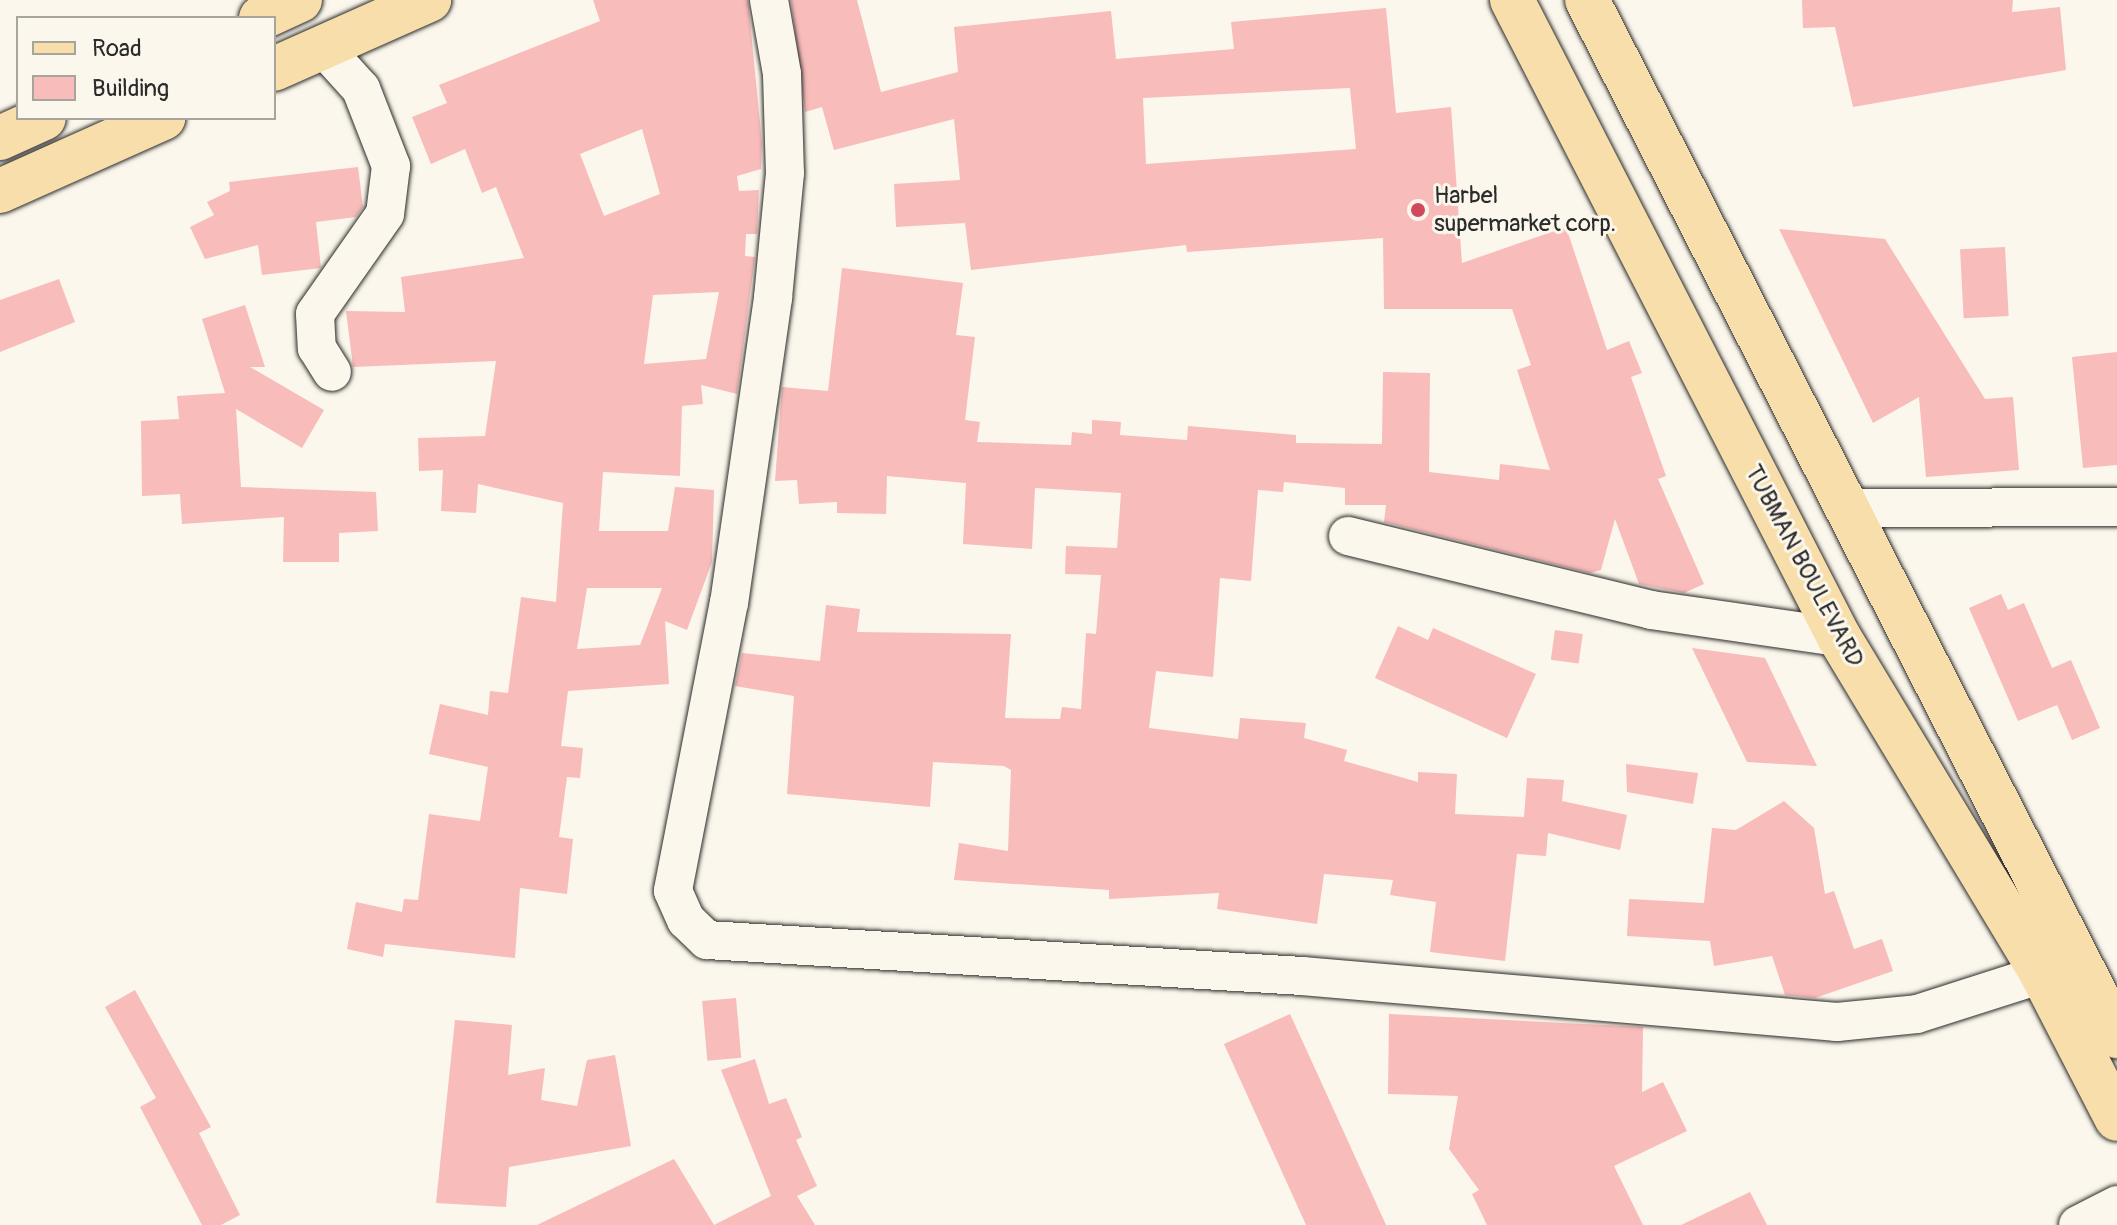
<!DOCTYPE html>
<html>
<head>
<meta charset="utf-8">
<style>
  body { margin:0 }
  #map { position:relative; width:2117px; height:1225px; overflow:hidden; background:#fbf7ec; font-family:Pangolin,sans-serif }
  div>[style] { position:absolute }
  [style*='--x'] { left:calc(var(--x)*1px); top:calc(var(--y)*1px); width:calc(var(--w)*1px); rotate:calc(var(--a)*1deg) }
  .building>* { inset:0; background:#f8bcba; transform-origin:0 0 }
  .roads { filter:drop-shadow(0 0 2px #2b2b2b) drop-shadow(0 0 2px #2b2b2b) }
  .minor>* { height:38px; margin:-19px; padding:0 19px; transform-origin:19px; border-radius:19px; background:#fbf7ec }
  .major>* { height:44px; margin:-22px; padding:0 22px; transform-origin:22px; border-radius:22px; background:#f8deab }
  .highway>* { height:44px; margin:-22px; padding:0 22px; transform-origin:22px; border-radius:22px; background:#f8deab }
  .dots>* { width:22px; height:22px; translate:-50% -50%; box-sizing:border-box; border:4px solid #fbf7ec; border-radius:50% }
  span { translate:-50% -50%; white-space:nowrap; text-align:center; line-height:1.15; -webkit-text-stroke:6px #fbf7ec; paint-order:stroke }
  .poi-label { font-size:24px; color:#2b2b2b }
  .left { translate:0 -50%; text-align:left }
  .street-label { font-size:24px; color:#2b2b2b }
  .legend { position:absolute; left:16px; top:16px; width:260px; height:104px; box-sizing:border-box; background:#fbf7ec; border:2px solid #a8a59f; margin:0; padding:10px 14px; list-style:none; font-size:24px; color:#2b2b2b }
  .legend li { display:flex; align-items:center; gap:16px; height:40px }
  .legend b { width:40px; border:2px solid #a8a59f }
</style>
</head>
<body>
<div id="map">
  <div class="building">
    <div style="clip-path:polygon(evenodd,593px 0,748px 0,762px 143px,761px 169px,737px 176px,739px 191px,759px 190px,757px 234px,746px 234px,745px 256px,755px 257px,737px 394px,701px 385px,703px 404px,682px 406px,680px 476px,603px 472px,599px 531px,668px 531px,675px 487px,714px 490px,712px 562px,687px 630px,665px 621px,669px 684px,568px 691px,561px 746px,583px 748px,580px 778px,567px 777px,559px 837px,573px 839px,567px 894px,520px 888px,515px 958px,385px 944px,383px 957px,347px 949px,356px 902px,402px 912px,404px 899px,418px 900px,429px 814px,480px 821px,488px 767px,429px 754px,440px 704px,488px 715px,490px 691px,508px 693px,521px 597px,556px 602px,563px 503px,478px 484px,476px 513px,441px 511px,443px 470px,419px 471px,418px 438px,485px 436px,496px 361px,353px 367px,346px 311px,405px 312px,401px 277px,524px 258px,496px 187px,482px 193px,465px 149px,431px 164px,412px 117px,447px 103px,439px 85px,600px 21px,593px 0,642px 129px,660px 194px,604px 216px,580px 154px,642px 129px,593px 0,719px 292px,706px 359px,644px 364px,653px 295px,719px 292px,593px 0,587px 588px,662px 588px,640px 645px,577px 649px,587px 588px)"></div>
    <div style="clip-path:polygon(evenodd,791px 0,857px 0,881px 92px,958px 72px,954px 27px,1111px 11px,1116px 59px,1234px 49px,1231px 22px,1386px 8px,1396px 113px,1451px 107px,1462px 263px,1566px 227px,1607px 350px,1629px 341px,1642px 373px,1631px 377px,1666px 476px,1658px 479px,1704px 584px,1684px 593px,1639px 584px,1615px 519px,1601px 570px,1590px 573px,1384px 522px,1386px 505px,1345px 505px,1345px 488px,1284px 482px,1283px 492px,1258px 490px,1251px 581px,1220px 578px,1213px 677px,1156px 671px,1149px 728px,1238px 739px,1240px 718px,1306px 723px,1304px 738px,1347px 750px,1344px 761px,1418px 782px,1418px 772px,1457px 774px,1455px 814px,1524px 817px,1527px 778px,1564px 780px,1562px 801px,1627px 815px,1620px 850px,1548px 833px,1546px 856px,1517px 854px,1505px 961px,1430px 952px,1436px 902px,1390px 895px,1393px 880px,1324px 874px,1317px 924px,1217px 909px,1219px 893px,1109px 899px,1109px 890px,954px 880px,959px 843px,1008px 851px,1011px 770px,1004px 766px,933px 762px,930px 807px,787px 794px,794px 696px,735px 686px,742px 653px,820px 661px,826px 605px,860px 609px,857px 632px,1011px 634px,1005px 718px,1060px 719px,1062px 707px,1081px 709px,1086px 633px,1096px 634px,1101px 575px,1065px 574px,1066px 546px,1117px 548px,1121px 493px,1035px 488px,1032px 549px,963px 544px,966px 483px,887px 476px,886px 514px,837px 513px,837px 502px,799px 504px,797px 480px,775px 481px,782px 387px,828px 391px,842px 268px,963px 283px,956px 335px,975px 337px,965px 420px,980px 422px,977px 442px,1071px 445px,1072px 432px,1092px 434px,1092px 420px,1121px 422px,1120px 435px,1187px 440px,1188px 426px,1296px 435px,1296px 443px,1382px 444px,1383px 372px,1430px 373px,1429px 472px,1499px 480px,1500px 464px,1550px 470px,1517px 370px,1531px 365px,1512px 309px,1384px 309px,1383px 238px,1187px 252px,1186px 245px,971px 270px,965px 223px,896px 227px,894px 184px,960px 180px,954px 119px,834px 150px,822px 107px,805px 112px,791px 0,1350px 88px,1356px 149px,1146px 164px,1143px 98px,1350px 88px)"></div>
    <div style="clip-path:polygon(1802px 0,2013px 0,2012px 12px,2060px 7px,2066px 70px,1853px 107px,1835px 27px,1803px 28px)"></div>
    <div style="clip-path:polygon(358px 167px,363px 207px,356px 217px,316px 222px,321px 268px,262px 275px,258px 245px,205px 259px,190px 227px,214px 215px,207px 202px,230px 191px,229px 182px)"></div>
    <div style="clip-path:polygon(1779px 229px,1885px 239px,1985px 399px,2013px 397px,2019px 470px,1926px 477px,1919px 397px,1873px 423px)"></div>
    <div style="left:2005px;top:247px;width:69px;height:45px;rotate:87deg"></div>
    <div style="clip-path:polygon(59px 279px,75px 322px,0 352px,0 300px)"></div>
    <div style="clip-path:polygon(245px 305px,265px 367px,250px 367px,324px 410px,302px 448px,236px 409px,241px 487px,376px 492px,378px 531px,339px 533px,339px 562px,283px 562px,284px 517px,182px 524px,180px 494px,142px 496px,141px 421px,179px 419px,177px 396px,225px 393px,202px 319px)"></div>
    <div style="clip-path:polygon(2117px 352px,2117px 465px,2083px 468px,2072px 357px)"></div>
    <div style="clip-path:polygon(2001px 594px,2008px 610px,2024px 603px,2052px 668px,2071px 660px,2100px 728px,2072px 740px,2057px 705px,2018px 721px,1969px 608px)"></div>
    <div style="clip-path:polygon(1398px 626px,1428px 640px,1433px 628px,1536px 674px,1507px 738px,1375px 678px)"></div>
    <div style="left:1555px;top:630px;width:28px;height:30px;rotate:8deg"></div>
    <div style="clip-path:polygon(1692px 648px,1765px 658px,1817px 766px,1747px 762px)"></div>
    <div style="clip-path:polygon(1626px 764px,1698px 773px,1693px 804px,1627px 792px)"></div>
    <div style="clip-path:polygon(1784px 801px,1814px 828px,1825px 894px,1834px 891px,1854px 949px,1882px 939px,1893px 971px,1815px 998px,1785px 995px,1772px 956px,1714px 966px,1710px 941px,1627px 936px,1629px 899px,1704px 903px,1712px 828px,1736px 830px)"></div>
    <div style="clip-path:polygon(135px 990px,211px 1127px,199px 1133px,240px 1215px,221px 1225px,202px 1225px,140px 1107px,156px 1098px,105px 1007px)"></div>
    <div style="left:736px;top:998px;width:60px;height:34px;rotate:85deg"></div>
    <div style="clip-path:polygon(1290px 1014px,1317px 1073px,1386px 1225px,1306px 1225px,1224px 1044px)"></div>
    <div style="clip-path:polygon(1389px 1014px,1643px 1027px,1642px 1092px,1663px 1082px,1687px 1131px,1614px 1166px,1643px 1225px,1487px 1225px,1472px 1194px,1479px 1190px,1449px 1149px,1458px 1096px,1388px 1094px)"></div>
    <div style="clip-path:polygon(455px 1020px,512px 1025px,508px 1075px,545px 1068px,541px 1100px,577px 1106px,587px 1060px,615px 1055px,631px 1146px,509px 1167px,506px 1207px,436px 1203px)"></div>
    <div style="clip-path:polygon(755px 1059px,769px 1104px,786px 1098px,802px 1137px,796px 1140px,817px 1186px,797px 1196px,815px 1225px,537px 1225px,674px 1159px,714px 1225px,771px 1196px,721px 1070px)"></div>
    <div style="clip-path:polygon(1750px 1192px,1767px 1225px,1681px 1225px)"></div>
  </div>
  <div class="roads">
    <div class="minor">
      <div style="--x:769;--y:0;--w:75;--a:80"></div>
      <div style="--x:782;--y:74;--w:99;--a:88.3"></div>
      <div style="--x:785;--y:173;--w:126;--a:95.5"></div>
      <div style="--x:773;--y:298;--w:307;--a:98.2"></div>
      <div style="--x:729;--y:602;--w:294;--a:101"></div>
      <div style="--x:673;--y:891;--w:32;--a:66"></div>
      <div style="--x:686;--y:920;--w:29;--a:44"></div>
      <div style="--x:707;--y:940;--w:596;--a:3.46"></div>
      <div style="--x:1302;--y:976;--w:537;--a:4.91"></div>
      <div style="--x:1837;--y:1022;--w:80;--a:-5.7"></div>
      <div style="--x:1917;--y:1014;--w:131;--a:-17.7"></div>
      <div style="--x:323;--y:47;--w:57;--a:47.9"></div>
      <div style="--x:361;--y:89;--w:83;--a:68.7"></div>
      <div style="--x:391;--y:166;--w:48;--a:97.1"></div>
      <div style="--x:385;--y:214;--w:122;--a:125"></div>
      <div style="--x:315;--y:314;--w:34;--a:87"></div>
      <div style="--x:317;--y:348;--w:28;--a:58"></div>
      <div style="--x:1850;--y:508;--w:267;--a:-0.2"></div>
      <div style="--x:1348;--y:536;--w:312;--a:13.7"></div>
      <div style="--x:1651;--y:610;--w:190;--a:8.2"></div>
      <div style="--x:2078;--y:1225;--w:44;--a:-27.1"></div>
    </div>
    <div class="major">
      <div style="--x:261;--y:18;--w:43;--a:-24.8"></div>
      <div style="--x:274;--y:69;--w:170;--a:-24"></div>
      <div style="--x:0;--y:138;--w:48;--a:-24.4"></div>
      <div style="--x:0;--y:191;--w:179;--a:-24.1"></div>
    </div>
    <div class="highway">
      <div style="--x:1512;--y:0;--w:716;--a:62.83"></div>
      <div style="--x:1839;--y:637;--w:393;--a:58.9"></div>
      <div style="--x:2042;--y:974;--w:163;--a:62.7"></div>
      <div style="--x:1587;--y:0;--w:1164;--a:62.91"></div>
    </div>
  </div>
  <div class="dots">
    <div style="left:1418px;top:210px;background:#d1495b"></div>
  </div>
  <div class="poi-label">
    <span class="left" style="left:1434px;top:210px">Harbel<br>supermarket corp.</span>
  </div>
  <div class="street-label">
    <span style="left:1804px;top:566px;rotate:62deg">TUBMAN BOULEVARD</span>
  </div>
  <ul class="legend">
  <li><b style="height:10px;background:#f8deab"></b>Road</li>
  <li><b style="height:22px;background:#f8bcba"></b>Building</li>
  </ul>
</div>
</body>
</html>
